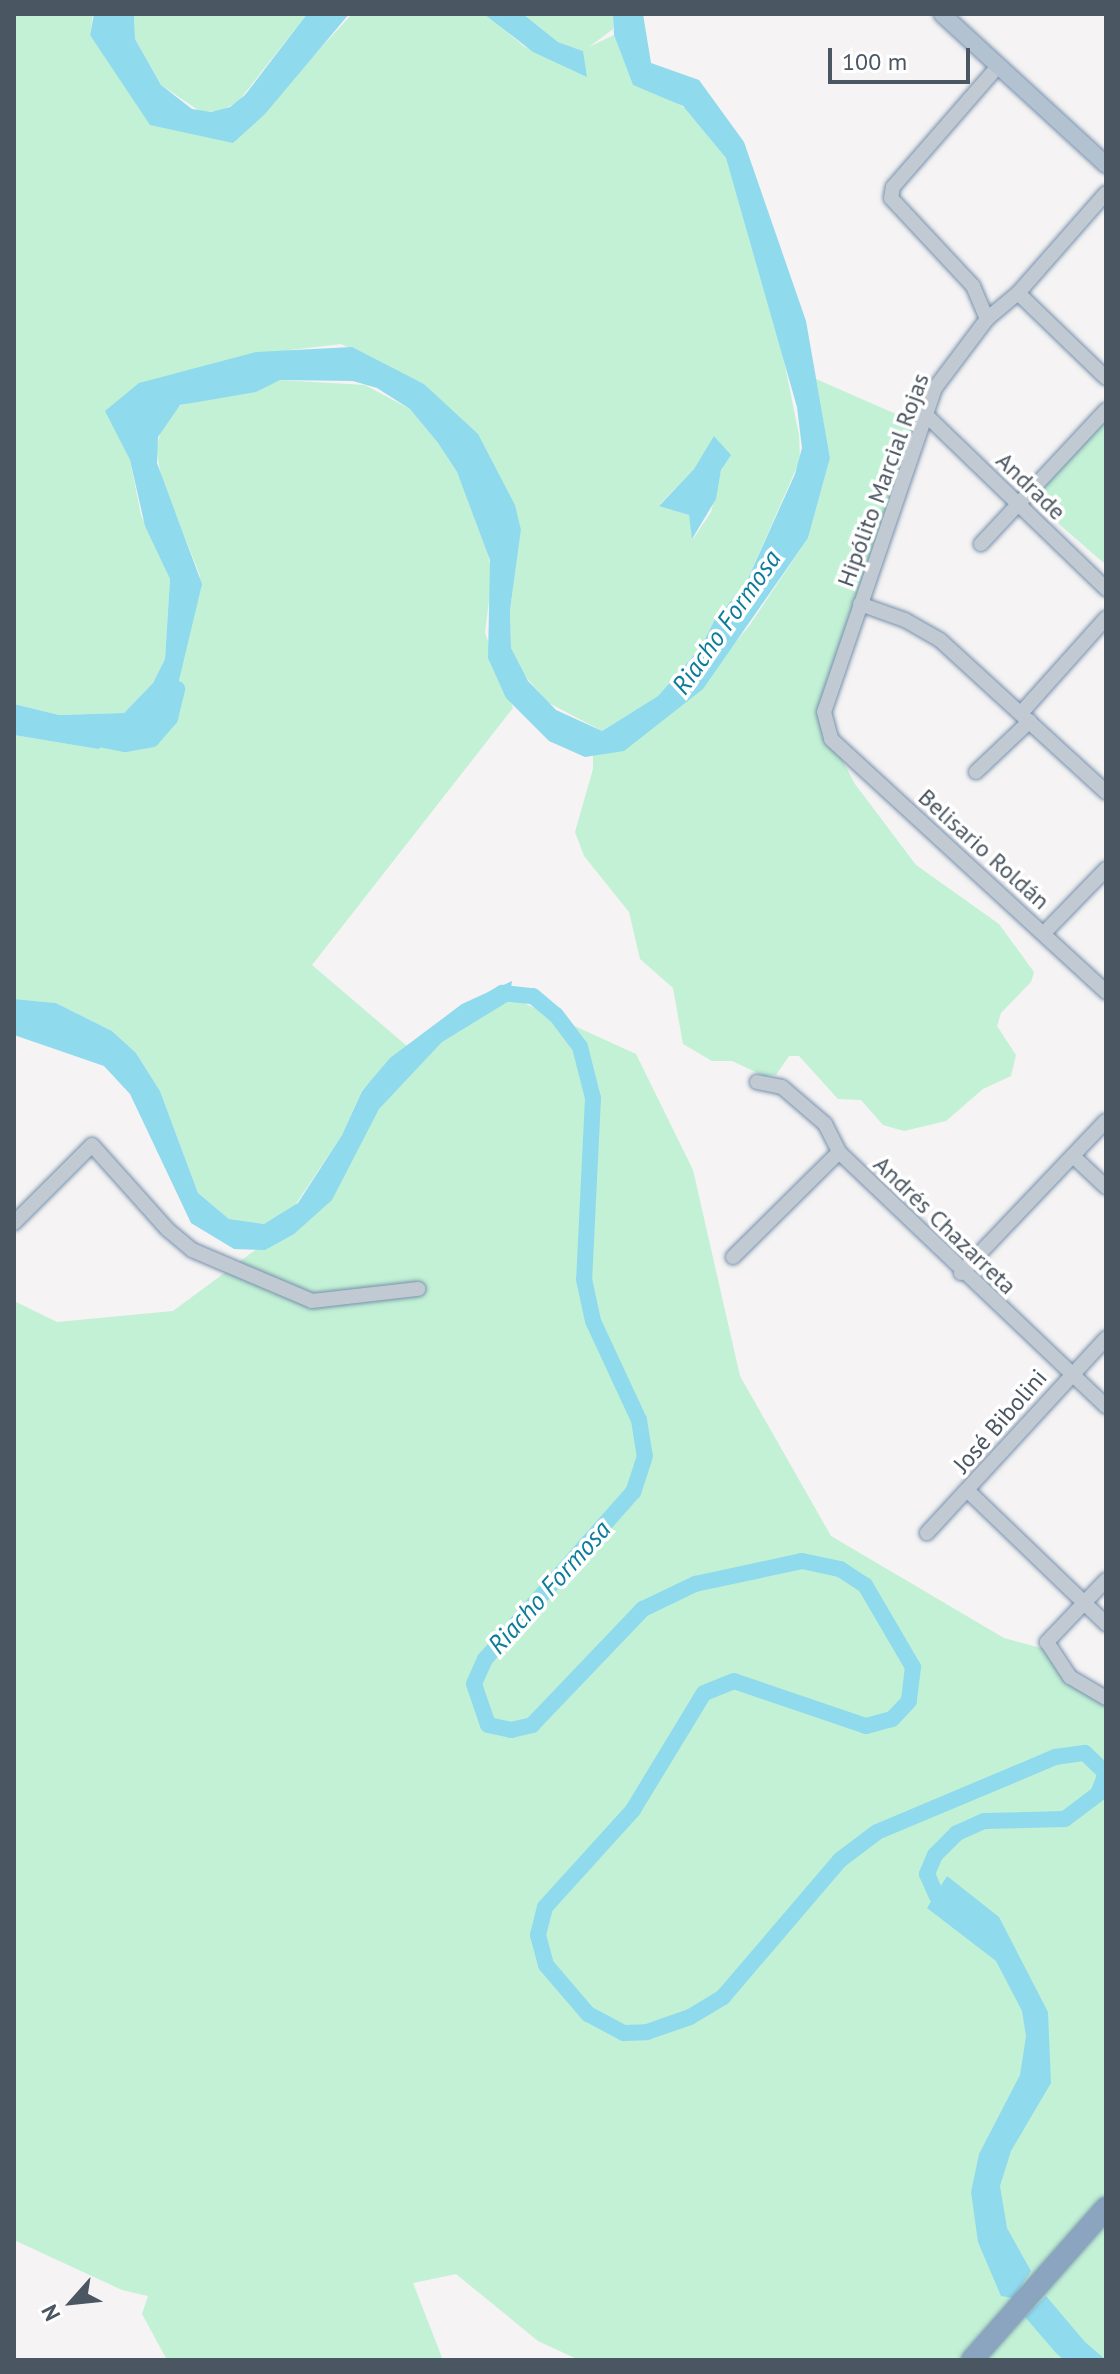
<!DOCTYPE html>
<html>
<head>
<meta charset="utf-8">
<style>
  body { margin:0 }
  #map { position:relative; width:1120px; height:2374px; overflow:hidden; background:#f5f3f3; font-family:"PT Sans",sans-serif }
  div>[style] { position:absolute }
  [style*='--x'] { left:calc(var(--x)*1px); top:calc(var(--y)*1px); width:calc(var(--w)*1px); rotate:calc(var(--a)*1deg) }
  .green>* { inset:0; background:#c3f1d5 }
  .water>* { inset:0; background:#90daee }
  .river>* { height:16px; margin:-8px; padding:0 8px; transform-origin:8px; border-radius:8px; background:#90daee }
  .roads { filter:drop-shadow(0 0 2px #7690ad) drop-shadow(0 0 2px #7690ad) }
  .minor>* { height:14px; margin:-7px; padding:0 7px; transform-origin:7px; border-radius:7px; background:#c1cad2 }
  .major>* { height:16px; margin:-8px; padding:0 8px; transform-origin:8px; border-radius:8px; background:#b3c2d1 }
  .highway>* { height:20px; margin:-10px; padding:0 10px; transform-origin:10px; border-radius:10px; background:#8ba5c1 }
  span { translate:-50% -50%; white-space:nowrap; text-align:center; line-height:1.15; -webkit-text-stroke:7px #fff; paint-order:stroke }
  .street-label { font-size:24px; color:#4a5661 }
  .water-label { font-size:26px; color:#0c7c9b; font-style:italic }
  .frame { position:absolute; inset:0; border:16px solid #4a5661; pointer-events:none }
  .north { position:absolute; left:32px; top:2262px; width:80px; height:80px; -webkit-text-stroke:6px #fff; paint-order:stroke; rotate:243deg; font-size:22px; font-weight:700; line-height:32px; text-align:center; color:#4a5661 }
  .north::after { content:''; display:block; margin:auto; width:28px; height:36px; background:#4a5661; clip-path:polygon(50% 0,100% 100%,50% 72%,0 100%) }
  .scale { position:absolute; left:828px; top:48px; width:142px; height:36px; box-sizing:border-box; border:4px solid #4a5661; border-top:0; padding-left:10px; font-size:24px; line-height:28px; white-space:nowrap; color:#4a5661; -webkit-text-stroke:6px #fff; paint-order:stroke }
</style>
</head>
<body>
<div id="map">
  <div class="green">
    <div style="clip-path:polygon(evenodd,14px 14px,93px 14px,90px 35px,233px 143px,352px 14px,485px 14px,525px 47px,551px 59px,583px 51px,558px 42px,523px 14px,614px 14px,613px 29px,589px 47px,614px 35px,633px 84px,666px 95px,687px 110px,726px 158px,776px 321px,799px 435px,800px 460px,746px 583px,714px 621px,701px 647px,658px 696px,602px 731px,547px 702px,521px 671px,511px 648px,510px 610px,521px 530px,469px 427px,424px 384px,341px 344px,290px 350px,106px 411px,130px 460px,141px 515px,170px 579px,165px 659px,153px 683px,124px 713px,59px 715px,14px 704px,14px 14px,715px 437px,730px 455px,721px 470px,711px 512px,693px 539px,689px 515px,659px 505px,694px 469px,715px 437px)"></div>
    <div style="clip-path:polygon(134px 14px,307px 14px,238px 102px,220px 111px,201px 112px,161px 85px,135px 39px)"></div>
    <div style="clip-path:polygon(816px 379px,921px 425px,826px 701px,831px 739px,855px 784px,916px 865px,999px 924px,1034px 972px,1031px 982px,1001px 1013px,997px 1026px,1016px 1055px,1011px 1076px,983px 1089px,946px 1121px,904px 1131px,883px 1125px,861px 1100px,838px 1099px,799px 1056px,789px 1056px,776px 1075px,764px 1076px,732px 1061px,712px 1061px,683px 1044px,673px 988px,640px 959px,629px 912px,584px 856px,575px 832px,593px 769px,593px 742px,627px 736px,705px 660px,722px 658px,749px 626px,808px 538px,830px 458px)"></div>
    <div style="clip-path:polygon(280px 380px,365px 385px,410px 409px,438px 443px,457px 472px,487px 547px,492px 576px,485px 633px,513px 708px,312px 965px,407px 1046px,362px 1090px,342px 1135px,292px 1210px,264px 1224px,229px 1219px,198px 1193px,160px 1091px,136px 1053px,112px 1031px,56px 1003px,14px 999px,14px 735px,98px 749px,111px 742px,152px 739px,170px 718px,200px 576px,161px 476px,156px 449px,162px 426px,171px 408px)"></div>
    <div style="clip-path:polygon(1106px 417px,1106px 565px,1028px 497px)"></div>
    <div style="clip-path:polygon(502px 993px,636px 1054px,693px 1170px,740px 1376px,831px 1536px,1004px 1638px,1048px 1650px,1106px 1698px,1106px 2360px,579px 2360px,538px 2341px,456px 2274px,413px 2283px,443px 2360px,167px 2360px,142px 2314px,148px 2296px,122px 2290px,14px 2240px,14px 1301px,57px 1322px,173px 1311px,296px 1220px,386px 1084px)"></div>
  </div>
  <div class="water">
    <div style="clip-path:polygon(94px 14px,134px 14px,135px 39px,161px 85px,192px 109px,211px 112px,230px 107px,245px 95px,307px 14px,349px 14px,265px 114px,233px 143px,150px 125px,90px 35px)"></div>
    <div style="clip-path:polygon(484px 14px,523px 14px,558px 42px,583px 51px,587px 77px,533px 52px)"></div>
    <div style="clip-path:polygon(613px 14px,643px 14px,651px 63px,699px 80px,744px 142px,806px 321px,830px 458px,808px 538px,703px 689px,624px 751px,585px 757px,549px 741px,506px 698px,488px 658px,490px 560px,457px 472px,438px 443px,410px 409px,377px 388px,353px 381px,280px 380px,256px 392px,180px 405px,158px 437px,157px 463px,202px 584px,170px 718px,136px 742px,111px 742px,98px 749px,14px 735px,14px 704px,59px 715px,124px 713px,153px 683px,165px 659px,170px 579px,145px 526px,130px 460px,105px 411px,139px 383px,256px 352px,352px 347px,424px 384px,478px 434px,515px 505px,521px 530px,510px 610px,511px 648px,528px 681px,556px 710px,602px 731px,658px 696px,701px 647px,714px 621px,746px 583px,795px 474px,802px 448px,797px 407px,726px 158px,683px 106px,633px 85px,614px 35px)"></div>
    <div style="clip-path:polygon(714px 436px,731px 455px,721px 470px,716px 499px,692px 539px,689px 515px,659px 506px,694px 469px)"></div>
    <div style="clip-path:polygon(512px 981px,509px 1001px,442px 1042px,379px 1109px,332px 1200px,294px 1234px,265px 1250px,234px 1249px,191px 1223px,130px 1094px,104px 1066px,14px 1035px,14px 999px,56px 1003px,112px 1031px,136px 1053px,160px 1091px,198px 1193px,229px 1219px,264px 1224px,298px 1203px,342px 1135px,362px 1091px,390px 1058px,462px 1004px)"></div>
    <div style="clip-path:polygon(947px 1876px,999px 1917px,1048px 2012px,1051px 2083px,1011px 2151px,1000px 2186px,1007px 2228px,1031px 2271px,1013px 2298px,1001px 2296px,978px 2242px,971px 2192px,979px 2154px,1020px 2075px,1026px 2036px,1022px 2011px,996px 1961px,927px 1908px)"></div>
    <div style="clip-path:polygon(1046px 2296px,1085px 2342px,1106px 2360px,1064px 2360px,1056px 2353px,1025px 2317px)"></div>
  </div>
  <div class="river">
    <div style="--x:94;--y:738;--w:32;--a:11"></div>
    <div style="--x:125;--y:744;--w:27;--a:-10"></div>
    <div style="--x:152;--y:739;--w:28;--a:-49"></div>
    <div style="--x:170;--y:718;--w:30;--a:-76"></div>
    <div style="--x:492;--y:999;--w:12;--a:-31"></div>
    <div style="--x:502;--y:993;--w:31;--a:6"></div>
    <div style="--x:533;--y:996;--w:30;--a:40"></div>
    <div style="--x:556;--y:1015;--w:40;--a:53"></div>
    <div style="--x:580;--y:1047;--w:53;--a:75.7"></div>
    <div style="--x:593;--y:1098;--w:181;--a:92.8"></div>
    <div style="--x:584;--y:1279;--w:43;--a:77.9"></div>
    <div style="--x:593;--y:1321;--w:109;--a:65.1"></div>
    <div style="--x:639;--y:1420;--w:36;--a:81"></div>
    <div style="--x:645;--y:1456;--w:38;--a:108"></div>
    <div style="--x:633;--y:1492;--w:223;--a:131.5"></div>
    <div style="--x:485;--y:1659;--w:27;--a:114"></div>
    <div style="--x:474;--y:1684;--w:43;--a:71.1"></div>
    <div style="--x:488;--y:1725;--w:24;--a:12"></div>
    <div style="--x:511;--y:1730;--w:22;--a:-13"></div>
    <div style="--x:532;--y:1725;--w:161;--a:-46.3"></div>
    <div style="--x:643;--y:1609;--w:58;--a:-25.7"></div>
    <div style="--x:695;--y:1584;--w:109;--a:-12.1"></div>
    <div style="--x:802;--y:1561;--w:39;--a:12"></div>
    <div style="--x:840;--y:1569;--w:30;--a:33"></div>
    <div style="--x:865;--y:1585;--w:95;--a:59.7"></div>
    <div style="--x:913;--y:1667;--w:34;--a:97"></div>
    <div style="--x:909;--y:1701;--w:25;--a:133"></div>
    <div style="--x:892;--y:1719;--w:27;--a:165"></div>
    <div style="--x:866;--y:1726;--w:139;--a:-161.2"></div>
    <div style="--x:734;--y:1681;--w:32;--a:158"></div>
    <div style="--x:704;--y:1693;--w:137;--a:121.3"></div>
    <div style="--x:633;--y:1810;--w:131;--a:132.2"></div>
    <div style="--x:545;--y:1907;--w:29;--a:104"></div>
    <div style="--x:538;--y:1935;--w:31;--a:75"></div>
    <div style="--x:546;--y:1965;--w:65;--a:49.4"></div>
    <div style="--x:588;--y:2014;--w:40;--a:28"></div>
    <div style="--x:623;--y:2033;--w:24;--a:-2"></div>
    <div style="--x:647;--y:2032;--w:46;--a:-19.2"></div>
    <div style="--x:690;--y:2017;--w:39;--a:-31"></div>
    <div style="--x:723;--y:1997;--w:180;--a:-49.5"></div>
    <div style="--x:840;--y:1860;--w:46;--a:-37.1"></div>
    <div style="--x:877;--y:1832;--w:193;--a:-22.8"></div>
    <div style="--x:1055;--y:1757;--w:30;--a:-8"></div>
    <div style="--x:1085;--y:1753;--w:29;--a:44"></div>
    <div style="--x:1106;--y:1773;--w:22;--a:111"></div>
    <div style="--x:1098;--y:1794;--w:41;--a:142.9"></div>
    <div style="--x:1065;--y:1819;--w:81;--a:178.6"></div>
    <div style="--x:984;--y:1821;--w:30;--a:156"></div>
    <div style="--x:957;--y:1833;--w:31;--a:135"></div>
    <div style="--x:935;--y:1855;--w:21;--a:113"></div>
    <div style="--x:927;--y:1874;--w:24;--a:66"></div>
    <div style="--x:937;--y:1896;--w:18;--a:29"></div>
  </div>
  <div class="roads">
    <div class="minor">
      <div style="--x:1106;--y:193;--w:133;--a:131.3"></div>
      <div style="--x:1018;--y:293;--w:40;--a:140"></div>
      <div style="--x:987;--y:319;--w:86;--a:127"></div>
      <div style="--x:935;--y:388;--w:342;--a:108.9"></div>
      <div style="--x:824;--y:712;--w:28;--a:75"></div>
      <div style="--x:831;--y:739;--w:374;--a:42.6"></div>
      <div style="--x:1018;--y:293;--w:122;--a:44"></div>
      <div style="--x:987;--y:319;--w:36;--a:-113"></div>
      <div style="--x:973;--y:286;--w:120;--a:-133"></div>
      <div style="--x:891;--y:198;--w:11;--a:-80"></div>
      <div style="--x:893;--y:187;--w:160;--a:-49"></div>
      <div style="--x:925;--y:414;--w:252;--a:44"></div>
      <div style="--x:981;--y:544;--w:183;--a:-47"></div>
      <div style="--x:860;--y:604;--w:48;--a:19.6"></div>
      <div style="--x:905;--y:620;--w:40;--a:29.7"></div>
      <div style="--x:940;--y:640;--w:225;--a:42.5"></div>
      <div style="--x:1022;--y:712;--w:126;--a:-48.2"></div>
      <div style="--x:976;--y:772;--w:74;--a:-43.4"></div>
      <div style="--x:1044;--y:933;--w:89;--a:-45.9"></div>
      <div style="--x:757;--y:1082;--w:25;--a:11"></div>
      <div style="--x:782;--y:1087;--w:57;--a:40.7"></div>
      <div style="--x:825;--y:1124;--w:31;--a:63"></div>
      <div style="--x:839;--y:1152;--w:369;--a:43.6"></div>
      <div style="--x:1073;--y:1156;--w:45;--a:43.2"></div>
      <div style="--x:14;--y:1223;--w:110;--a:-45"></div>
      <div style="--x:92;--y:1145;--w:113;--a:48.2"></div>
      <div style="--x:167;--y:1229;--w:33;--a:40"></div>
      <div style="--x:192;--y:1250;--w:130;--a:23"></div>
      <div style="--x:312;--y:1301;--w:107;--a:-6.5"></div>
      <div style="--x:733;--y:1257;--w:149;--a:-44.7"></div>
      <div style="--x:961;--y:1273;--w:210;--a:-46.4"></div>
      <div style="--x:968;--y:1491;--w:192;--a:43.9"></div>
      <div style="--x:927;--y:1533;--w:265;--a:-47.4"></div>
      <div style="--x:1106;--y:1580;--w:86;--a:133.6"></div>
      <div style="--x:1047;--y:1642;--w:42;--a:56.7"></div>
      <div style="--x:1070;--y:1677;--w:42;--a:30.3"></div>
    </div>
    <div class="major">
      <div style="--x:942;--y:14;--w:223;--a:42.6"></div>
    </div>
    <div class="highway">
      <div style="--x:972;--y:2360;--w:203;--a:-48.6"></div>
    </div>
  </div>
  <div class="street-label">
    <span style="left:883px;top:480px;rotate:-70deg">Hipólito Marcial Rojas</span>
    <span style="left:1031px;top:486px;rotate:44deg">Andrade</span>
    <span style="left:984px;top:849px;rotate:42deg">Belisario Roldán</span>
    <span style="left:945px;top:1225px;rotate:44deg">Andrés Chazarreta</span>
    <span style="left:1000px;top:1421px;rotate:-49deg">José Bibolini</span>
  </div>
  <div class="water-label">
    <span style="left:726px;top:622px;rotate:-55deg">Riacho Formosa</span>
    <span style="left:549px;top:1587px;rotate:-48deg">Riacho Formosa</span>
  </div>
  <div class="frame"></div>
  <div class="north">N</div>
  <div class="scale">100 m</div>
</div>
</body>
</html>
